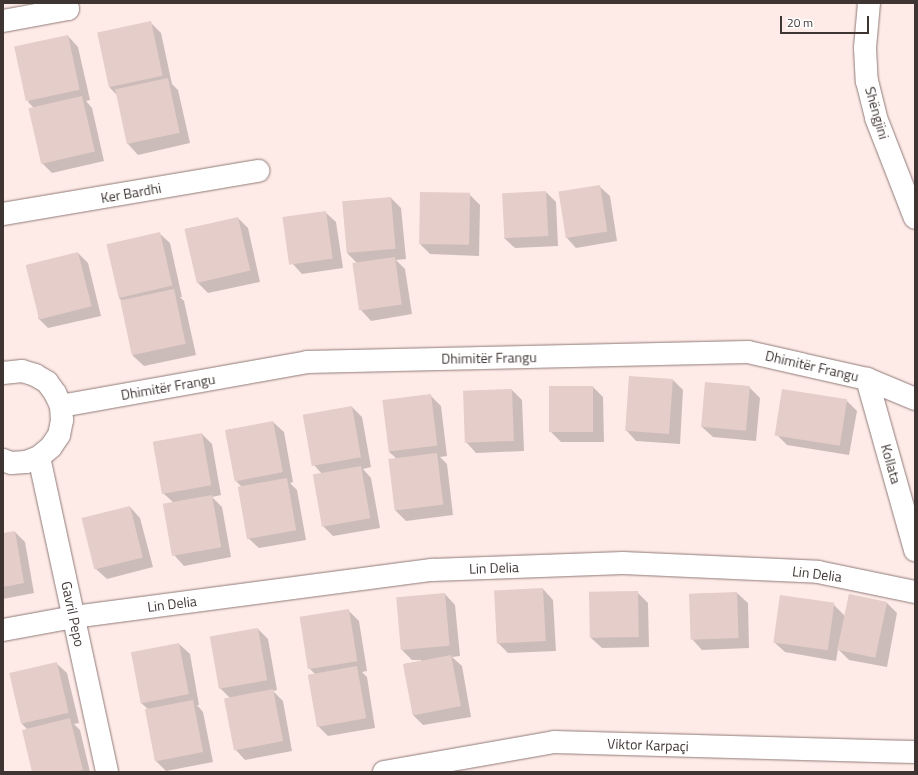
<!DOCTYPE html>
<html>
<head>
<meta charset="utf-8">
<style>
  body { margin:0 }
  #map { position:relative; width:918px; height:775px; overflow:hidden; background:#feebe8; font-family:"Titillium Web",sans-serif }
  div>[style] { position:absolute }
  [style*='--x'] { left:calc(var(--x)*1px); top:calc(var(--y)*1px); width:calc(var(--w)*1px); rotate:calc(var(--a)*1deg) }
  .shadow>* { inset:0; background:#0003 }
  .building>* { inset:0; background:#e5cdc9; transform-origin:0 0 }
  .roads { filter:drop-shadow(0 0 1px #907b78) drop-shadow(0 0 1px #907b78) }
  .minor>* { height:22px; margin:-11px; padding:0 11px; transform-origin:11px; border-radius:11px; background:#fff }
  span { translate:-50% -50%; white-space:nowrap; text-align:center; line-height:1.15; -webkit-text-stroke:3px #fff; paint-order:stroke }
  .street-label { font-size:14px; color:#3e3533 }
  .frame { position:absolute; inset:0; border:4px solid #3e3533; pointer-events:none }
  .scale { position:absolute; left:780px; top:16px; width:89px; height:18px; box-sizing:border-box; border:2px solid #3e3533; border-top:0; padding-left:5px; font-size:12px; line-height:14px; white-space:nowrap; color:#3e3533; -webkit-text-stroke:3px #fff; paint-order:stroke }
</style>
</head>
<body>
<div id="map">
  <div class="shadow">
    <div style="clip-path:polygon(151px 23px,161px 33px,172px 84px,178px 90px,190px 143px,138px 155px,128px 144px,117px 95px,110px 88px,98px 34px)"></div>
    <div style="clip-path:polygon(68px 36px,78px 47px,90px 100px,86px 101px,92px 108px,104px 161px,52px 173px,41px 162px,34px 108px,28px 102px)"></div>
    <div style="clip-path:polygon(599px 186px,610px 196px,617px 241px,576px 248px,566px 237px)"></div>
    <div style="clip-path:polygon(546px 192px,556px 202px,558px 246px,515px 248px,504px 238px)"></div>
    <div style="clip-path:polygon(421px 193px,469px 194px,480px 205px,479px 256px,430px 254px,420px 244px)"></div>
    <div style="clip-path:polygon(391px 198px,401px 208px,406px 259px,396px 260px,405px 269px,412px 314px,371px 321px,361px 310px,358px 264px,347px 253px)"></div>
    <div style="clip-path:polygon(325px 212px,336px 222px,343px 268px,302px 274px,292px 263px)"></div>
    <div style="clip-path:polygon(238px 218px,248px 228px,260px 282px,208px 293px,198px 283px,185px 229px)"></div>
    <div style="clip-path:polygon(159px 233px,170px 243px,182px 297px,180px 297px,184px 301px,196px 355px,144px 366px,133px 356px,123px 302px,119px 298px)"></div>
    <div style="clip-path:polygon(78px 253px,88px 263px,101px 316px,48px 328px,38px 318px)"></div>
    <div style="clip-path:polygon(673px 380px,683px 390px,680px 444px,636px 441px,626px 430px)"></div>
    <div style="clip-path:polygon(593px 387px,603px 397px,604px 442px,561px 442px,551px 432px)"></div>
    <div style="clip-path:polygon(749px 387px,760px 398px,756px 441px,713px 437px,702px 427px)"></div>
    <div style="clip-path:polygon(512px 390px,522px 400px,524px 451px,476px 453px,466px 442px)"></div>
    <div style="clip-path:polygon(430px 395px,441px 406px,447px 456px,440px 457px,447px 464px,453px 515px,406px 521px,395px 510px,396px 458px,389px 452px)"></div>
    <div style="clip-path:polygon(846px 400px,857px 411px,849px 455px,787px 445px,776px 434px)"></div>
    <div style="clip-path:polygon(352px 407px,362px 417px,371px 467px,363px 469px,371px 478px,380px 528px,333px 536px,323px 526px,314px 475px,322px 474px,314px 465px)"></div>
    <div style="clip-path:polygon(273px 422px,284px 432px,293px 482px,290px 483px,297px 490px,306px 540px,259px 548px,248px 538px,239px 487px,242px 487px,235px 480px,226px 430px)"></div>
    <div style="clip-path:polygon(202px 434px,212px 444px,221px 495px,212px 497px,222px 507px,231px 557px,184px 566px,174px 555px,174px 503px,163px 493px,154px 442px)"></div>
    <div style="clip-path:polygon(130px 507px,140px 518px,153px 567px,107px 579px,96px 569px)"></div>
    <div style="clip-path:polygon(15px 532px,25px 542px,34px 593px,3px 599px,3px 534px)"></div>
    <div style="clip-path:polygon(543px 589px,553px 600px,556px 651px,508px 653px,498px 643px)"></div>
    <div style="clip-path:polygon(637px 592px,648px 603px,649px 647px,602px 648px,591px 638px)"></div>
    <div style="clip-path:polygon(737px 593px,748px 603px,749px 648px,702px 650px,692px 639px,690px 594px)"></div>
    <div style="clip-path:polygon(445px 594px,455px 605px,460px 656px,452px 657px,462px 666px,471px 717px,423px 725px,413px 715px,404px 664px,421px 661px,421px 660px,412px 660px,402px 650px,397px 599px)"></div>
    <div style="clip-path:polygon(849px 595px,887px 603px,897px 613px,887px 667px,849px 660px,838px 649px,836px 661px,785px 652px,774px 642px,833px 604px,845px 616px)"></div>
    <div style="clip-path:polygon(348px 610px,359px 621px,367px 671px,362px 672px,367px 677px,375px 728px,328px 736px,318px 726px,315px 674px,310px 669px)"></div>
    <div style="clip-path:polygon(258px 629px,268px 639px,277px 690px,273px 691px,283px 701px,292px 751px,245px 760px,235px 749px,230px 698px,220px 688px,211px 638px)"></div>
    <div style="clip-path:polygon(179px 644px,190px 654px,199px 705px,197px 705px,203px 712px,213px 762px,166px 771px,155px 760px,148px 709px,141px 703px)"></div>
    <div style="clip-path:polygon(56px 663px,67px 673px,79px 723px,74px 724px,80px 730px,90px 772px,33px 772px,28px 730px,22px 724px)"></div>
  </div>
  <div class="building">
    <div style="left:151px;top:21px;width:56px;height:55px;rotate:78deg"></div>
    <div style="left:68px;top:35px;width:56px;height:55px;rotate:78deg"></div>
    <div style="left:168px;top:78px;width:56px;height:54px;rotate:78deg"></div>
    <div style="left:82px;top:96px;width:57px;height:55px;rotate:77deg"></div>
    <div style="left:600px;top:185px;width:47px;height:42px;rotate:81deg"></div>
    <div style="left:546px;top:191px;width:45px;height:44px;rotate:87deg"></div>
    <div style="left:420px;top:192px;width:50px;height:52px;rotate:1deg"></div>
    <div style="left:391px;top:197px;width:52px;height:49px;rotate:85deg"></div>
    <div style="left:326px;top:211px;width:48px;height:44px;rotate:82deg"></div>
    <div style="left:238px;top:217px;width:55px;height:55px;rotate:77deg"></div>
    <div style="left:160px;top:232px;width:55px;height:55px;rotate:77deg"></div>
    <div style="left:78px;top:252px;width:56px;height:54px;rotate:76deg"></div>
    <div style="left:395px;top:257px;width:48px;height:43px;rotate:82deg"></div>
    <div style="left:174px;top:289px;width:56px;height:55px;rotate:78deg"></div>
    <div style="left:629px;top:376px;width:44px;height:55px;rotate:4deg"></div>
    <div style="left:705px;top:382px;width:45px;height:45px;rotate:5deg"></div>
    <div style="left:549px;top:386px;width:44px;height:46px"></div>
    <div style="left:512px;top:389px;width:52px;height:49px;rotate:88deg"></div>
    <div style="left:782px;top:389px;width:66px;height:47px;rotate:9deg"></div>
    <div style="left:431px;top:394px;width:52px;height:49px;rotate:83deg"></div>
    <div style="left:352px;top:406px;width:52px;height:50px;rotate:80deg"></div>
    <div style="left:273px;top:421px;width:52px;height:49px;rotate:79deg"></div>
    <div style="left:202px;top:433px;width:53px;height:50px;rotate:80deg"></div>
    <div style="left:437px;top:453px;width:52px;height:49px;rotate:83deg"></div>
    <div style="left:361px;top:466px;width:53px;height:49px;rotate:80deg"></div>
    <div style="left:287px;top:478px;width:53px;height:50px;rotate:80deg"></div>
    <div style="left:212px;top:495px;width:53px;height:50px;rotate:80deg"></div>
    <div style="left:130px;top:506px;width:53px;height:50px;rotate:76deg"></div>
    <div style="clip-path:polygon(15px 531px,24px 583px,3px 587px,3px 533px)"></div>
    <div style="left:543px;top:588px;width:53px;height:49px;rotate:87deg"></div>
    <div style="left:638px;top:591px;width:46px;height:49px;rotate:89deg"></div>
    <div style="left:737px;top:592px;width:46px;height:48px;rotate:88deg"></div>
    <div style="left:445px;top:593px;width:53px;height:49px;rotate:85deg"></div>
    <div style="left:849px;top:594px;width:39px;height:57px;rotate:12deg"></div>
    <div style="left:780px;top:595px;width:55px;height:48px;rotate:8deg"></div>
    <div style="left:349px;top:609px;width:53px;height:50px;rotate:81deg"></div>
    <div style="left:258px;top:628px;width:53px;height:49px;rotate:80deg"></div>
    <div style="left:179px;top:643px;width:52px;height:49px;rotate:79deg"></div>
    <div style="left:451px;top:655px;width:52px;height:49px;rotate:79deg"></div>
    <div style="left:57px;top:662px;width:52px;height:49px;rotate:77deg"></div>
    <div style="left:357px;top:666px;width:53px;height:50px;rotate:80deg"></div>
    <div style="left:273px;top:689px;width:53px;height:50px;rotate:79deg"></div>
    <div style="left:193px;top:700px;width:53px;height:49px;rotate:79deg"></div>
    <div style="clip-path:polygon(70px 718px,83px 770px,73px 772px,32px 772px,22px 730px)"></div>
  </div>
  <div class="roads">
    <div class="minor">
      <div style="--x:869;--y:3;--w:45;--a:95.1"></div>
      <div style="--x:865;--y:48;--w:33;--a:87"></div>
      <div style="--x:867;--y:81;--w:38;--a:76"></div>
      <div style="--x:876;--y:118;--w:107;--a:68.7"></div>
      <div style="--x:3;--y:21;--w:66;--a:-10.5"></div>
      <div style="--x:68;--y:9;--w:6;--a:-108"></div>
      <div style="--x:3;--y:214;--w:259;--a:-9.6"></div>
      <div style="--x:3;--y:373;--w:19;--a:-6"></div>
      <div style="--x:22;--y:371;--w:14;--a:17"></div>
      <div style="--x:35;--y:375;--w:14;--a:30"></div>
      <div style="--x:47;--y:382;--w:14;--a:54"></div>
      <div style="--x:55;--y:393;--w:14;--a:65"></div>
      <div style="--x:61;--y:406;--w:14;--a:86"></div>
      <div style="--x:62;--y:420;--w:15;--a:101"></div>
      <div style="--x:59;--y:435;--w:14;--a:124"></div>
      <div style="--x:51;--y:447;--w:16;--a:140"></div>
      <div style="--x:39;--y:457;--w:14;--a:159"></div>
      <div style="--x:26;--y:462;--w:15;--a:176"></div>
      <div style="--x:11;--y:463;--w:9;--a:-159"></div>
      <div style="--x:867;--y:379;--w:178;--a:74.3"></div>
      <div style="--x:61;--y:406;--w:250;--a:-10.1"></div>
      <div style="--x:307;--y:362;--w:441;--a:-1.3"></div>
      <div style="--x:748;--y:352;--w:122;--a:12.8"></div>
      <div style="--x:867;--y:379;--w:52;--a:22.6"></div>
      <div style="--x:39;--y:457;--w:322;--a:77.8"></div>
      <div style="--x:3;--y:630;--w:72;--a:-10.4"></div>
      <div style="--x:74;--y:617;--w:361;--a:-7.5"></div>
      <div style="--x:432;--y:570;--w:191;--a:-2.1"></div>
      <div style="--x:623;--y:563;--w:195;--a:2.6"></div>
      <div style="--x:818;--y:572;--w:99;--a:11.7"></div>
      <div style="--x:384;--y:772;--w:173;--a:-10"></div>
      <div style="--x:554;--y:742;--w:361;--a:1.6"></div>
    </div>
  </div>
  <div class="street-label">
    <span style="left:877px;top:113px;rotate:74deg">Shëngjini</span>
    <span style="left:131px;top:193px;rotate:-10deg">Ker Bardhi</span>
    <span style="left:489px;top:358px;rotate:-1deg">Dhimitër Frangu</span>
    <span style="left:812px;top:366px;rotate:13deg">Dhimitër Frangu</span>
    <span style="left:168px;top:387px;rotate:-10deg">Dhimitër Frangu</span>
    <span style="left:891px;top:464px;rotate:74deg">Kollata</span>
    <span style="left:494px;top:568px;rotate:-2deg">Lin Delia</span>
    <span style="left:817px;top:574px;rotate:7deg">Lin Delia</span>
    <span style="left:172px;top:604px;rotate:-7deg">Lin Delia</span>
    <span style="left:73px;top:614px;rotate:78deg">Gavril Pepo</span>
    <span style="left:648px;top:745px;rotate:2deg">Viktor Karpaçi</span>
  </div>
  <div class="frame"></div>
  <div class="scale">20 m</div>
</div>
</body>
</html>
